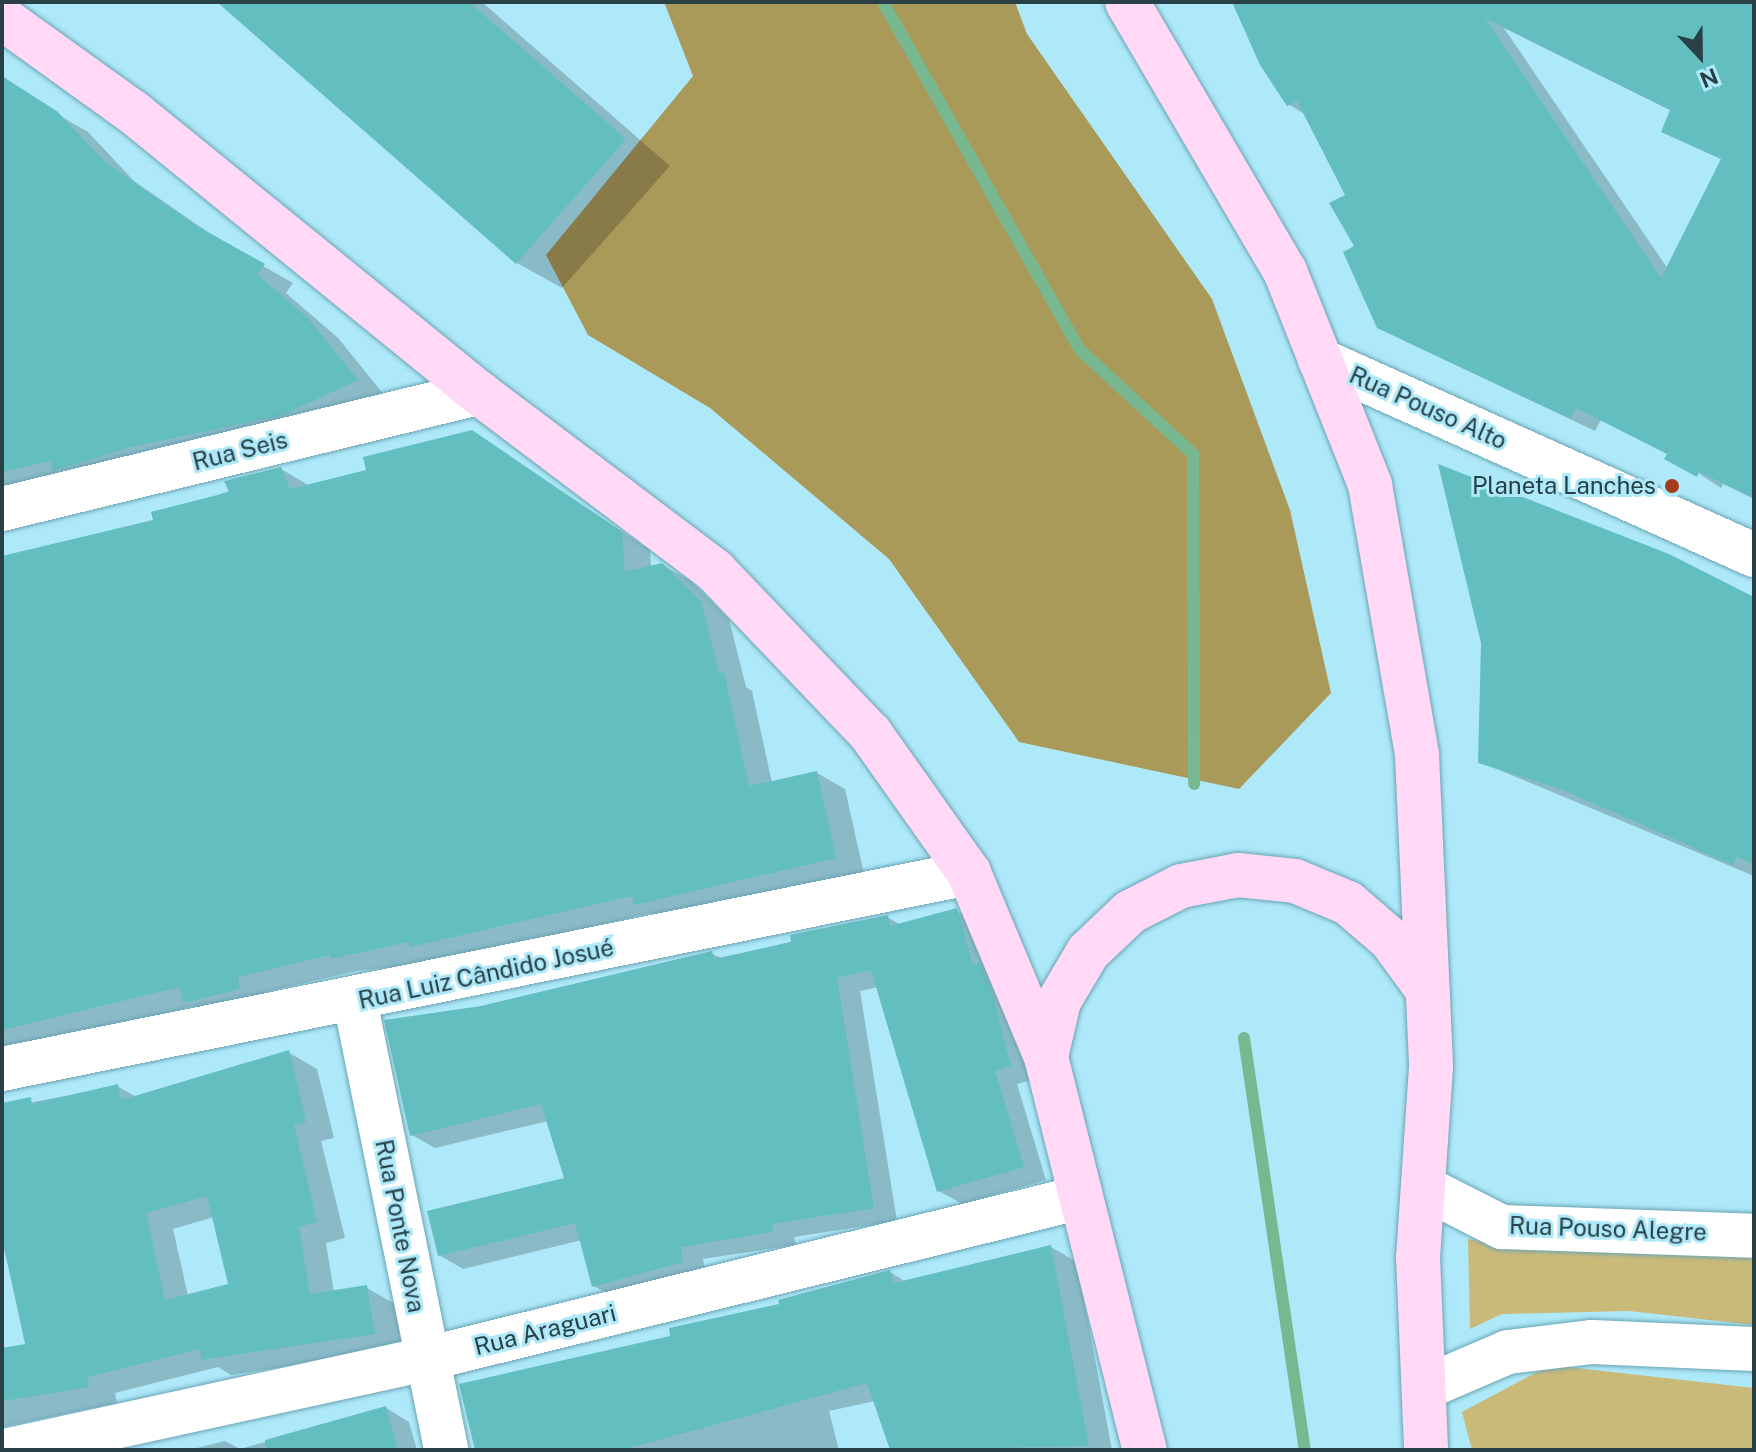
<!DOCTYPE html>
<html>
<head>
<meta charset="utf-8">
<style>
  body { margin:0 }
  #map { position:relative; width:1756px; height:1452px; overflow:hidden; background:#aee9f9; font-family:"Public Sans",sans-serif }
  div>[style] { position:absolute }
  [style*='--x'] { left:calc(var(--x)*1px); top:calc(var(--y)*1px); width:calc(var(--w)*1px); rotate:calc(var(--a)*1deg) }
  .green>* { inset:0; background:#caba7a }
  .forest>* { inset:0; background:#aa9a59 }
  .shadow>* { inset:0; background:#0003 }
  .stream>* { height:12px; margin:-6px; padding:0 6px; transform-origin:6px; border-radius:6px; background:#78b891 }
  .building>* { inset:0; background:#63bebf }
  .roads { filter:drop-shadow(0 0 2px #6ba4b3) drop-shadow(0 0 2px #6ba4b3) }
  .minor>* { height:44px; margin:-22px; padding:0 22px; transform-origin:22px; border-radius:22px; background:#fff }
  .major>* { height:44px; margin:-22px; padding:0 22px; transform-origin:22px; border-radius:22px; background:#ffd9f5 }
  .dots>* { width:22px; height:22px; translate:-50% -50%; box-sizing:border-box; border:4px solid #aee9f9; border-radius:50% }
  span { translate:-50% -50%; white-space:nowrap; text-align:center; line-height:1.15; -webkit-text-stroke:6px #aee9f9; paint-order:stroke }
  .street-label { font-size:24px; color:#284046 }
  .poi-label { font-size:24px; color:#284046 }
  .right { translate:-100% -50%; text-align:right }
  .frame { position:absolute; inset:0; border:4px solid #284046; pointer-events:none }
  .north { position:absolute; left:1660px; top:16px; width:80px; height:80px; -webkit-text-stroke:6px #aee9f9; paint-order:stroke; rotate:158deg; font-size:22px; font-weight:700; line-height:32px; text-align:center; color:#284046 }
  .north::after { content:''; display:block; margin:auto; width:28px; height:36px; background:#284046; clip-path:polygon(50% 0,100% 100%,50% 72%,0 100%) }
</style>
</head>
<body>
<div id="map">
  <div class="green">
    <div style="clip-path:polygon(1468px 1239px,1514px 1247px,1754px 1254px,1754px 1325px,1629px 1311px,1502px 1314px,1470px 1329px)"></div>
    <div style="clip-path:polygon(1550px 1365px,1754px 1388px,1754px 1450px,1472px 1450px,1462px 1412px)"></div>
  </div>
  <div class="forest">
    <div style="clip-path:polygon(664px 2px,1015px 2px,1027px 34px,1212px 299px,1290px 510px,1331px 693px,1239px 789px,1019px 742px,889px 559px,710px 408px,588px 335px,546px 255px,693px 76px)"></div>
  </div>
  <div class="shadow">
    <div style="clip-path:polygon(232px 2px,482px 2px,670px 166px,562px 288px,517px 263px,227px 8px)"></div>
    <div style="clip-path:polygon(evenodd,1251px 2px,1754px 2px,1754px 499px,1723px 484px,1721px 488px,1669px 454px,1601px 420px,1595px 431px,1403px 340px,1356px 247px,1348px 196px,1306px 115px,1288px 104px,1251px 2px,1504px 28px,1672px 111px,1663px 131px,1723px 160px,1668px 269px,1504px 28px)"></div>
    <div style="clip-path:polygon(2px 83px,88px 132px,134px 181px,225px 244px,293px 283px,286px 293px,338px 338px,386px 397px,2px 496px)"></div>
    <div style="clip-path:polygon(472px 432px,650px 550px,651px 568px,662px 565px,691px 581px,729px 619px,746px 687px,752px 691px,772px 783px,817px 773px,845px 789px,864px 874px,664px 920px,651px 913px,440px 962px,356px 971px,265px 992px,268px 1005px,214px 1018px,194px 1006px,2px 1057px,2px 558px,155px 522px,281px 469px,310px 486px,368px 471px)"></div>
    <div style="clip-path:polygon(1754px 597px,1754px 876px,1480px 762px)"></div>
    <div style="clip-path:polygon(956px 911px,980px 924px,1034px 1079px,1017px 1084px,1046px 1180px,962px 1204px,939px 1191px,878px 987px,860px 991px,897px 1221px,794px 1237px,796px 1245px,703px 1259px,706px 1275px,617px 1299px,594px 1286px,582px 1240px,463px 1269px,439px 1255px,566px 1180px,548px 1121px,435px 1148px,412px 1135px,481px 1008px,711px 953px,723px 959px,887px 917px,901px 925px)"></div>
    <div style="clip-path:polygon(evenodd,288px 1052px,317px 1069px,334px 1138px,321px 1141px,345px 1238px,326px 1243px,334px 1292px,367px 1288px,395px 1304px,402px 1349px,231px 1375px,218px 1367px,115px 1393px,117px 1403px,2px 1427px,2px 1350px,28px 1345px,2px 1241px,2px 1108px,117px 1086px,136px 1097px,288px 1052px,214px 1217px,231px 1286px,188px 1296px,173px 1229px,214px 1217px)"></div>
    <div style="clip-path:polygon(1051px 1247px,1077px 1262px,1112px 1450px,892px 1450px,875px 1401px,829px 1411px,839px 1450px,477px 1450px,673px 1337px,890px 1272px,906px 1282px)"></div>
    <div style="clip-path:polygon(386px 1408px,409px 1422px,417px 1450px,189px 1450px,225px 1441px,240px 1449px)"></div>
  </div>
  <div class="stream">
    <div style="--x:883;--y:2;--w:400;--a:60.5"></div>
    <div style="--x:1080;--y:350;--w:154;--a:42.6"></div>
    <div style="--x:1193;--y:454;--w:330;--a:89.8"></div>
    <div style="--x:1244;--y:1038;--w:416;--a:81.6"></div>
  </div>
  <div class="building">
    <div style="clip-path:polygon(217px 2px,469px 2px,626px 139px,516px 264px)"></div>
    <div style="clip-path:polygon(evenodd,1232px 2px,1754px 2px,1754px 498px,1699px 472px,1697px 477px,1664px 459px,1667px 454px,1576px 408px,1571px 419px,1377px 328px,1343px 252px,1354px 246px,1329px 203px,1345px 195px,1297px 101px,1287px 106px,1260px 65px,1232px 2px,1485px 18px,1670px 110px,1661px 132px,1721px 159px,1661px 278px,1485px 18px)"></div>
    <div style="clip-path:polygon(2px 76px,58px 112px,104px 161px,197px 226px,265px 264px,257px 274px,308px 318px,358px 380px,283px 415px,131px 447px,53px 471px,50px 461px,2px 472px)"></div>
    <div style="clip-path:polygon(472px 430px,622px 532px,625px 572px,662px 563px,701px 601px,719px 673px,724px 672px,749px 786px,817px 771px,836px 858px,634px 905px,632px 896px,410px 947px,409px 942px,331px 959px,330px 955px,238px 977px,240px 989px,183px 1003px,180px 987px,2px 1030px,2px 556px,153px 520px,151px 512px,229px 492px,224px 481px,281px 467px,290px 489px,366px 470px,363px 457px)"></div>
    <div style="clip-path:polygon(1438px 464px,1669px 554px,1754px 597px,1754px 865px,1737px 856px,1733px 865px,1561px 789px,1478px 763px,1481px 643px)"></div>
    <div style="clip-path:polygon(957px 908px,973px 965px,980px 963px,992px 992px,1011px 1066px,995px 1071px,1024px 1167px,937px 1192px,871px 970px,837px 978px,874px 1208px,772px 1224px,773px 1232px,681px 1247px,683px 1262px,592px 1287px,575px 1223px,438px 1256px,427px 1211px,564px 1178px,541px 1104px,410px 1136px,384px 1020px,481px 1006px,712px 951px,714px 959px,791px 942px,790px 935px,888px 915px,890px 926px)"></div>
    <div style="clip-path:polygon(evenodd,289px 1050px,306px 1122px,294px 1125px,317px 1222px,299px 1227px,310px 1294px,367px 1285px,375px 1334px,201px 1360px,200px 1349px,88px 1377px,89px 1387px,2px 1401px,2px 1348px,25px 1344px,2px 1238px,2px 1103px,31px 1097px,32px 1104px,118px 1084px,121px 1100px,289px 1050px,207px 1196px,228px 1284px,165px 1300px,146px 1213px,207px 1196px)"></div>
    <div style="clip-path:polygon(1051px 1245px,1089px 1446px,890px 1450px,867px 1383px,622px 1450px,475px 1450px,459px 1384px,670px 1336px,669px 1328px,779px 1304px,778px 1300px,890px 1270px,894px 1283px)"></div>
    <div style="clip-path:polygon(386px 1406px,398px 1450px,266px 1450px,265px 1440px)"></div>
  </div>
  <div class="roads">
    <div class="minor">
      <div style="--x:1320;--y:360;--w:476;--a:24.2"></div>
      <div style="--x:2;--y:509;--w:491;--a:-13.7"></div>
      <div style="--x:355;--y:1001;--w:458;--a:78.5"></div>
      <div style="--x:2;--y:1069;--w:987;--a:-11.46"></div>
      <div style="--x:1423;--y:1187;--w:89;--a:26.9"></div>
      <div style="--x:1502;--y:1227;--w:252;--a:2"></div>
      <div style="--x:1424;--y:1388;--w:91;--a:-23.2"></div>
      <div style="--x:1508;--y:1352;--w:85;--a:-6.8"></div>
      <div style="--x:1592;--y:1342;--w:162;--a:2.5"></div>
      <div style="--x:9;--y:1450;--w:427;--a:-12.3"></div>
      <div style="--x:426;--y:1359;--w:672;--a:-13.87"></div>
    </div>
    <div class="major">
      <div style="--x:1127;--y:2;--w:312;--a:59.6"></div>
      <div style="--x:1285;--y:271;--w:230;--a:68.3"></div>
      <div style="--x:1370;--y:485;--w:274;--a:80.1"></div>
      <div style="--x:1417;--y:755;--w:312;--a:87.4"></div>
      <div style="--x:1431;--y:1067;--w:190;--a:93.9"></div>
      <div style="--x:1418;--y:1257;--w:193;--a:87.6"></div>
      <div style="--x:2;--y:18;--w:161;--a:35.7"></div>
      <div style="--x:133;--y:112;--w:446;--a:39.1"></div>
      <div style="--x:479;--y:393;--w:296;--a:37"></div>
      <div style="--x:715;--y:571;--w:224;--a:46.3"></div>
      <div style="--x:870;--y:733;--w:171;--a:54.7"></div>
      <div style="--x:969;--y:873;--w:199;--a:67.3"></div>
      <div style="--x:1046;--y:1057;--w:405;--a:75.9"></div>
      <div style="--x:1046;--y:1057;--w:57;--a:-76.9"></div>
      <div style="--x:1059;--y:1001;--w:57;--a:-59.4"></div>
      <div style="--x:1088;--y:952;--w:58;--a:-43.6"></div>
      <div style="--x:1130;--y:912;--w:57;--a:-27"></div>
      <div style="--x:1181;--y:886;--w:58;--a:-10.9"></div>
      <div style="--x:1238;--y:875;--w:57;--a:6"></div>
      <div style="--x:1295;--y:881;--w:57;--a:22.5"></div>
      <div style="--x:1348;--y:903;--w:57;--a:40.7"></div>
      <div style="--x:1391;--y:940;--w:54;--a:54"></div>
    </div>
  </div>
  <div class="dots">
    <div style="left:1672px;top:486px;background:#a33b1e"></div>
  </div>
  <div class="street-label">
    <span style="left:1428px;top:408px;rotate:24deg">Rua Pouso Alto</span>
    <span style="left:240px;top:451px;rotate:-14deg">Rua Seis</span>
    <span style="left:486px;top:974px;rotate:-12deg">Rua Luiz Cândido Josué</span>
    <span style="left:400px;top:1226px;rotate:79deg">Rua Ponte Nova</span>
    <span style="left:1608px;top:1229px;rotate:2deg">Rua Pouso Alegre</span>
    <span style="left:545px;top:1330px;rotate:-14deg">Rua Araguari</span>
  </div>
  <div class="poi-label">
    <span class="right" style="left:1656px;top:486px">Planeta Lanches</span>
  </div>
  <div class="frame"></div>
  <div class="north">N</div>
</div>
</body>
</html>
